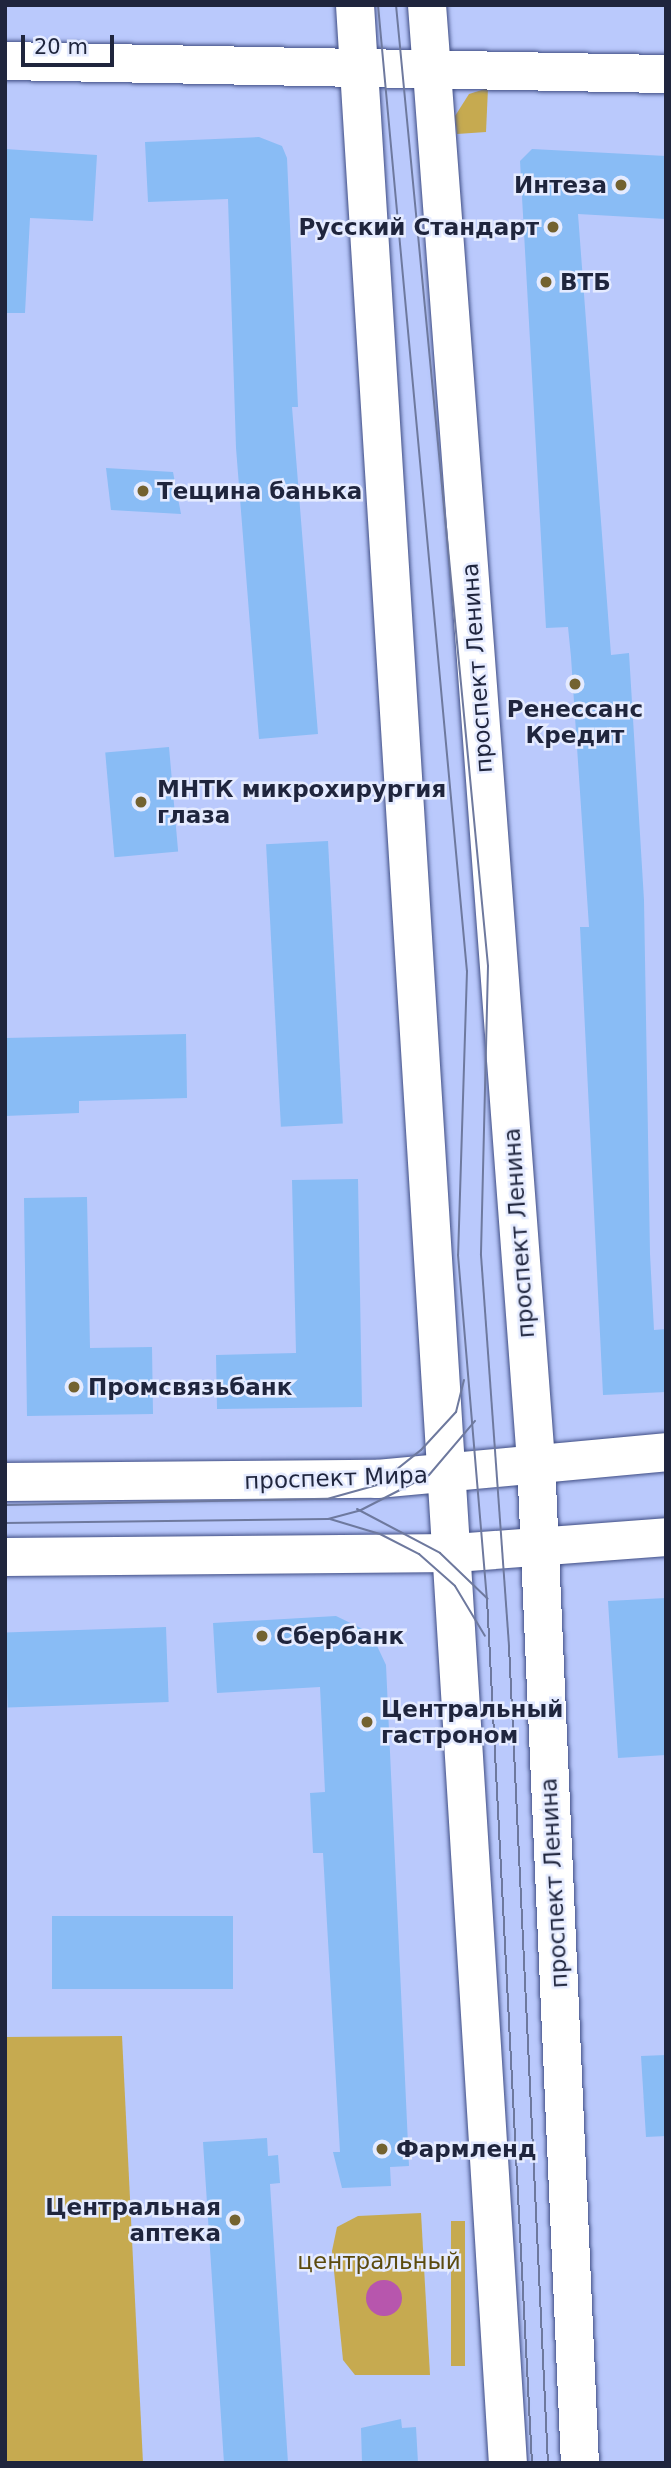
<!DOCTYPE html>
<html>
<head>
<meta charset="utf-8">
<style>
  body { margin:0 }
  #map { position:relative; width:671px; height:2468px; overflow:hidden; background:#bac9fc; font-family:"DejaVu Sans",sans-serif }
  div>[style] { position:absolute }
  [style*='--x'] { left:calc(var(--x)*1px); top:calc(var(--y)*1px); width:calc(var(--w)*1px); rotate:calc(var(--a)*1deg) }
  .green>* { inset:0; background:#c6aa50; transform-origin:0 0 }
  .water>* { inset:0; background:#b756ad }
  .round { border-radius:50% }
  .building>* { inset:0; background:#89bcf5; transform-origin:0 0 }
  .roads { filter:drop-shadow(0 0 2px #3f4d84) drop-shadow(0 0 2px #3f4d84) }
  .tertiary>* { height:38px; margin:-19px; padding:0 19px; transform-origin:19px; border-radius:19px; background:#fff }
  .secondary>* { height:38px; margin:-19px; padding:0 19px; transform-origin:19px; border-radius:19px; background:#fff }
  .tram>* { height:2px; margin:-1px; padding:0 1px; transform-origin:1px; border-radius:1px; background:#6e799e }
  .dots>* { width:19px; height:19px; translate:-50% -50%; box-sizing:border-box; border:4px solid #e5ebff; border-radius:50% }
  span { translate:-50% -50%; white-space:nowrap; text-align:center; line-height:1.15; -webkit-text-stroke:5px #e5ebff; paint-order:stroke }
  .poi-label { font-size:23px; color:#1f253d; font-weight:700 }
  .right { translate:-100% -50%; text-align:right }
  .left { translate:0 -50%; text-align:left }
  .street-label { font-size:23px; color:#1f253d }
  .park-label { font-size:23px; color:#5b4a0e }
  .frame { position:absolute; inset:0; border:7px solid #1f253d; pointer-events:none }
  .scale { position:absolute; left:21px; top:35px; width:93px; height:32px; box-sizing:border-box; border:4px solid #1f253d; border-top:0; padding-left:9px; font-size:21px; line-height:24px; white-space:nowrap; color:#1f253d; -webkit-text-stroke:5px #e5ebff; paint-order:stroke }
</style>
</head>
<body>
<div id="map">
  <div class="green">
    <div style="clip-path:polygon(488px 88px,486px 132px,457px 134px,455px 116px,469px 94px)"></div>
    <div style="clip-path:polygon(122px 2036px,143px 2463px,5px 2463px,5px 2037px)"></div>
    <div style="clip-path:polygon(421px 2213px,430px 2375px,355px 2375px,343px 2360px,332px 2251px,337px 2227px,358px 2216px)"></div>
    <div style="left:451px;top:2221px;width:14px;height:145px"></div>
  </div>
  <div class="water">
    <div class="round" style="left:366px;top:2280px;width:36px;height:36px"></div>
  </div>
  <div class="building">
    <div style="clip-path:polygon(259px 137px,282px 146px,287px 158px,298px 407px,292px 407px,318px 734px,259px 739px,236px 448px,228px 199px,148px 202px,145px 142px)"></div>
    <div style="clip-path:polygon(5px 149px,97px 155px,93px 221px,30px 218px,25px 313px,5px 313px)"></div>
    <div style="clip-path:polygon(532px 149px,666px 156px,666px 219px,578px 214px,611px 655px,629px 653px,644px 900px,650px 1254px,654px 1330px,666px 1329px,666px 1392px,603px 1395px,580px 927px,589px 927px,571px 657px,568px 627px,546px 628px,520px 161px)"></div>
    <div style="clip-path:polygon(106px 468px,173px 472px,181px 514px,111px 510px)"></div>
    <div style="left:169px;top:747px;width:105px;height:64px;rotate:85deg"></div>
    <div style="left:328px;top:841px;width:283px;height:62px;rotate:87deg"></div>
    <div style="clip-path:polygon(186px 1034px,187px 1098px,79px 1101px,79px 1113px,5px 1116px,5px 1038px)"></div>
    <div style="clip-path:polygon(358px 1179px,362px 1407px,217px 1409px,216px 1355px,296px 1353px,292px 1180px)"></div>
    <div style="clip-path:polygon(87px 1197px,90px 1348px,152px 1347px,153px 1414px,27px 1416px,24px 1198px)"></div>
    <div style="clip-path:polygon(666px 1598px,666px 1755px,618px 1758px,608px 1601px)"></div>
    <div style="clip-path:polygon(336px 1616px,371px 1633px,386px 1665px,409px 2166px,390px 2167px,391px 2186px,342px 2188px,333px 2152px,340px 2152px,323px 1853px,313px 1853px,310px 1793px,325px 1792px,320px 1687px,217px 1693px,213px 1623px)"></div>
    <div style="left:166px;top:1627px;width:75px;height:161px;rotate:88deg"></div>
    <div style="left:233px;top:1916px;width:73px;height:181px;rotate:90deg"></div>
    <div style="clip-path:polygon(666px 2055px,666px 2136px,646px 2137px,641px 2056px)"></div>
    <div style="clip-path:polygon(267px 2138px,268px 2156px,278px 2155px,280px 2183px,270px 2184px,288px 2463px,224px 2463px,203px 2142px)"></div>
    <div style="clip-path:polygon(401px 2419px,402px 2428px,416px 2427px,418px 2463px,362px 2463px,361px 2428px)"></div>
  </div>
  <div class="roads">
    <div class="tertiary">
      <div style="--x:5;--y:61;--w:661;--a:1.13"></div>
    </div>
    <div class="secondary">
      <div style="--x:355;--y:5;--w:2463;--a:86.44"></div>
      <div style="--x:427;--y:5;--w:1460;--a:85.72"></div>
      <div style="--x:536;--y:1461;--w:1003;--a:87.49"></div>
      <div style="--x:5;--y:1482;--w:372;--a:-0.5"></div>
      <div style="--x:377;--y:1479;--w:290;--a:-5.3"></div>
      <div style="--x:5;--y:1557;--w:450;--a:-0.5"></div>
      <div style="--x:455;--y:1553;--w:212;--a:-4.3"></div>
    </div>
  </div>
  <div class="tram">
    <div style="--x:378;--y:5;--w:970;--a:84.74"></div>
    <div style="--x:467;--y:971;--w:284;--a:91.8"></div>
    <div style="--x:458;--y:1255;--w:345;--a:85.2"></div>
    <div style="--x:487;--y:1599;--w:865;--a:87.02"></div>
    <div style="--x:396;--y:5;--w:965;--a:84.53"></div>
    <div style="--x:488;--y:966;--w:289;--a:91.4"></div>
    <div style="--x:481;--y:1255;--w:392;--a:85.9"></div>
    <div style="--x:509;--y:1646;--w:818;--a:87.27"></div>
    <div style="--x:5;--y:1505;--w:322;--a:-1.1"></div>
    <div style="--x:327;--y:1499;--w:52;--a:-15.6"></div>
    <div style="--x:377;--y:1485;--w:56;--a:-38.5"></div>
    <div style="--x:421;--y:1450;--w:52;--a:-47.4"></div>
    <div style="--x:456;--y:1412;--w:33;--a:-76"></div>
    <div style="--x:357;--y:1509;--w:94;--a:27.9"></div>
    <div style="--x:440;--y:1553;--w:66;--a:43.8"></div>
    <div style="--x:330;--y:1519;--w:52;--a:16.7"></div>
    <div style="--x:380;--y:1534;--w:44;--a:27.1"></div>
    <div style="--x:419;--y:1554;--w:48;--a:41.6"></div>
    <div style="--x:455;--y:1586;--w:58;--a:59"></div>
    <div style="--x:5;--y:1523;--w:323;--a:-0.7"></div>
    <div style="--x:328;--y:1519;--w:34;--a:-15"></div>
    <div style="--x:361;--y:1510;--w:76;--a:-27.2"></div>
    <div style="--x:429;--y:1475;--w:71;--a:-49.6"></div>
  </div>
  <div class="dots">
    <div style="left:621px;top:185px;background:#736230"></div>
    <div style="left:553px;top:227px;background:#736230"></div>
    <div style="left:546px;top:282px;background:#736230"></div>
    <div style="left:143px;top:491px;background:#736230"></div>
    <div style="left:575px;top:684px;background:#736230"></div>
    <div style="left:141px;top:802px;background:#736230"></div>
    <div style="left:74px;top:1387px;background:#736230"></div>
    <div style="left:262px;top:1636px;background:#736230"></div>
    <div style="left:367px;top:1722px;background:#736230"></div>
    <div style="left:382px;top:2149px;background:#736230"></div>
    <div style="left:235px;top:2220px;background:#736230"></div>
  </div>
  <div class="poi-label">
    <span class="right" style="left:607px;top:185px">Интеза</span>
    <span class="right" style="left:539px;top:227px">Русский Стандарт</span>
    <span class="left" style="left:560px;top:282px">ВТБ</span>
    <span class="left" style="left:157px;top:491px">Тещина банька</span>
    <span style="left:575px;top:722px">Ренессанс<br>Кредит</span>
    <span class="left" style="left:157px;top:802px">МНТК микрохирургия<br>глаза</span>
    <span class="left" style="left:88px;top:1387px">Промсвязьбанк</span>
    <span class="left" style="left:276px;top:1636px">Сбербанк</span>
    <span class="left" style="left:381px;top:1722px">Центральный<br>гастроном</span>
    <span class="left" style="left:396px;top:2149px">Фармленд</span>
    <span class="right" style="left:221px;top:2220px">Центральная<br>аптека</span>
  </div>
  <div class="street-label">
    <span style="left:477px;top:668px;rotate:-94deg">проспект Ленина</span>
    <span style="left:519px;top:1233px;rotate:-94deg">проспект Ленина</span>
    <span style="left:336px;top:1478px;rotate:-2deg">проспект Мира</span>
    <span style="left:554px;top:1883px;rotate:-93deg">проспект Ленина</span>
  </div>
  <div class="park-label">
    <span style="left:379px;top:2261px">центральный</span>
  </div>
  <div class="frame"></div>
  <div class="scale">20 m</div>
</div>
</body>
</html>
